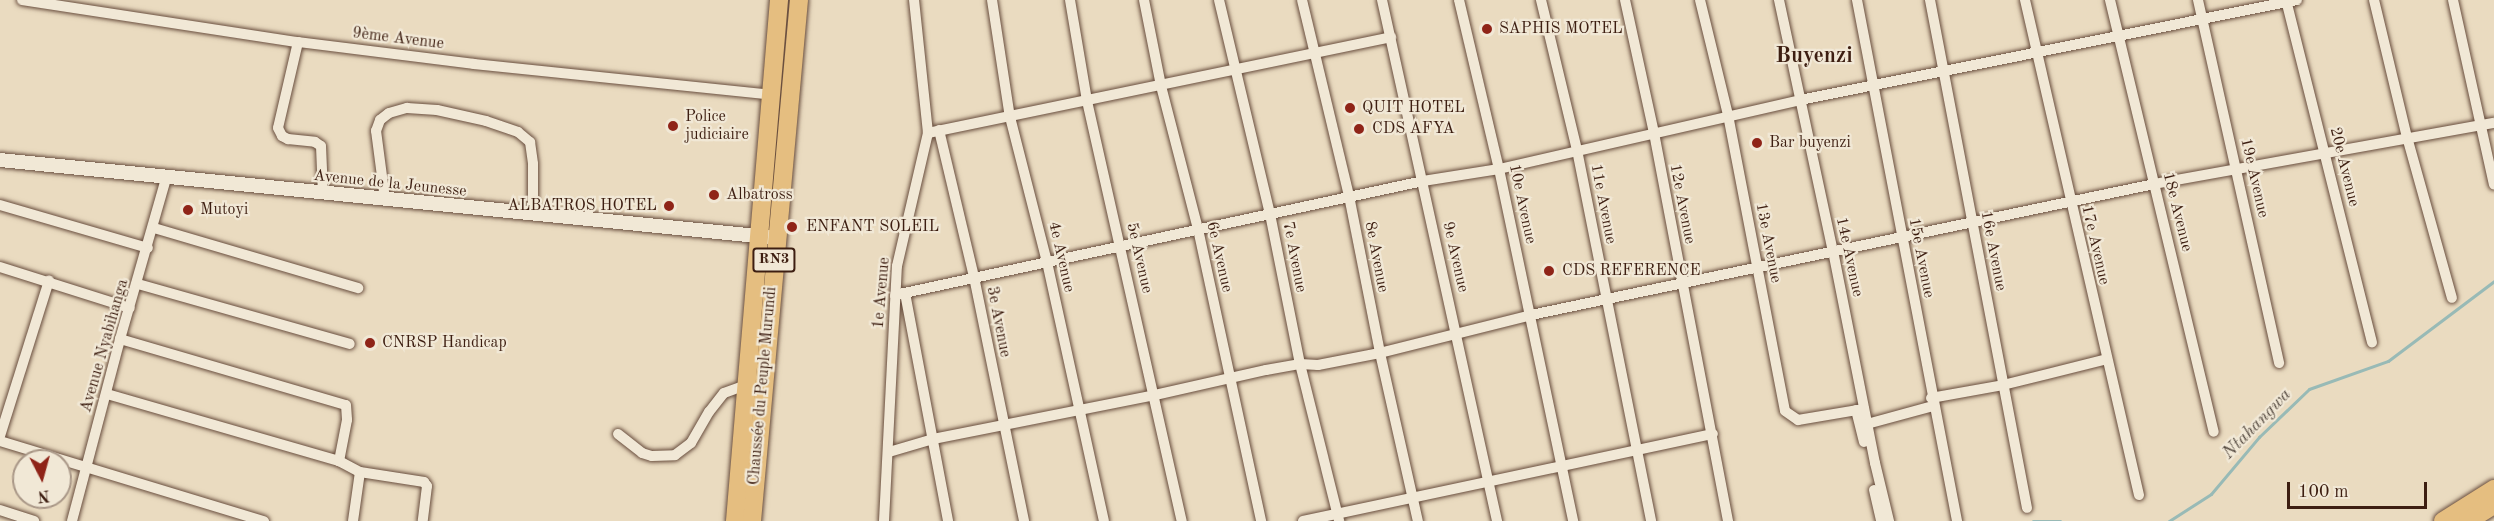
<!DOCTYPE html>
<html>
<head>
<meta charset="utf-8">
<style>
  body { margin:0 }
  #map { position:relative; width:2494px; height:521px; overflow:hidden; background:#eadbc0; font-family:"Old Standard TT",serif }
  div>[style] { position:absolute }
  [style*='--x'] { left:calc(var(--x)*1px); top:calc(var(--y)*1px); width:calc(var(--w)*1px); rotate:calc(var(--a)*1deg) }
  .stream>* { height:3px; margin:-1.5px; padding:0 1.5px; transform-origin:1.5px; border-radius:1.5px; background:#98bab6 }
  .roads { filter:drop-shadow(0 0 2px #684d3d) drop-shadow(0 0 2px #684d3d) }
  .minor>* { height:10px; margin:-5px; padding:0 5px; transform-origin:5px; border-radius:5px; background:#f1e8d6 }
  .tertiary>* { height:14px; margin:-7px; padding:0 7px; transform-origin:7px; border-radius:7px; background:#f1e8d6 }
  .primary>* { height:18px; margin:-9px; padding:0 9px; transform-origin:9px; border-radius:9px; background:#e5be80 }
  .trunk>* { height:18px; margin:-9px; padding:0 9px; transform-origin:9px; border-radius:9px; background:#e5be80 }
  .dots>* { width:16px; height:16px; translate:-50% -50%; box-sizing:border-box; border:3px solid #f1e8d6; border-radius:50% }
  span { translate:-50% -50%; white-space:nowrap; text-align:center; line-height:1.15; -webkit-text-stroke:4.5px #f1e8d6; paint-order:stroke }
  .shield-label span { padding:2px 4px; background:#f1e8d6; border:2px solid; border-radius:4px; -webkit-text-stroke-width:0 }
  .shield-label { font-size:15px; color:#3d1e11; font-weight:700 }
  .poi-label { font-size:16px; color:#3d1e11 }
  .left { translate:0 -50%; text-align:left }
  .right { translate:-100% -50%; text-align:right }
  .street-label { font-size:16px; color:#3d1e11 }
  .water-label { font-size:18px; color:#584d43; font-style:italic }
  .district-label { font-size:22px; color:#3d1e11; font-weight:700 }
  .north { position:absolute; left:12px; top:449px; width:60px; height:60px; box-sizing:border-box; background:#f1e8d6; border:2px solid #a99787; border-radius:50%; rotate:174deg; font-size:16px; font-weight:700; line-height:24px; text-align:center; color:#3d1e11 }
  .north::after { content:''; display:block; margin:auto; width:21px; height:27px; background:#8f2418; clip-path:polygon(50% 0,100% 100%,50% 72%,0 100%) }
  .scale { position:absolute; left:2287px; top:482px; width:140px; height:27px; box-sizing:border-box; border:3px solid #3d1e11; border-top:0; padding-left:8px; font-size:18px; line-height:21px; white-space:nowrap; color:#3d1e11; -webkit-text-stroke:4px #f1e8d6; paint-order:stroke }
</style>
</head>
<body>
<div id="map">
  <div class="stream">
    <div style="--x:2033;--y:521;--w:27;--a:0"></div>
    <div style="--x:2169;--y:521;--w:50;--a:-32.7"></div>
    <div style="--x:2211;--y:494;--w:75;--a:-49.9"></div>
    <div style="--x:2259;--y:437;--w:69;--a:-43.8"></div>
    <div style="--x:2309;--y:389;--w:84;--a:-19.5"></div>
    <div style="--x:2388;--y:361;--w:133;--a:-37"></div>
  </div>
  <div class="roads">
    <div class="minor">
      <div style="--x:22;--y:0;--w:279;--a:8.7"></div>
      <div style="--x:298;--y:42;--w:177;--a:7.1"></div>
      <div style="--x:474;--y:64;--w:300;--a:5.9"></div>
      <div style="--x:992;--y:0;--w:118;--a:81.3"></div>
      <div style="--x:1010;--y:117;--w:150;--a:75.7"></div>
      <div style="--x:1047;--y:262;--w:265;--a:77.6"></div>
      <div style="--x:1070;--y:0;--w:102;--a:80.4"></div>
      <div style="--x:1087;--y:101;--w:431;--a:77.3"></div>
      <div style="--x:1144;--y:0;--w:88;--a:78.8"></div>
      <div style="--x:1161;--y:86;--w:148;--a:75.5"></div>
      <div style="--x:1198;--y:229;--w:299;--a:77.8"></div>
      <div style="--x:1219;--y:0;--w:220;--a:76.6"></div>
      <div style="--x:1270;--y:214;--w:153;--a:78.7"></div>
      <div style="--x:1300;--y:364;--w:162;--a:76"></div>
      <div style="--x:1302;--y:0;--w:202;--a:76.5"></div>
      <div style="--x:1349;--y:196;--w:160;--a:78.8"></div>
      <div style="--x:1380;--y:353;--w:172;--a:77.3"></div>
      <div style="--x:1382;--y:0;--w:534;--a:77.55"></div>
      <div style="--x:1459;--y:0;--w:174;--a:76.7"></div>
      <div style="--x:1499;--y:169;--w:360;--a:78.1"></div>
      <div style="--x:1541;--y:0;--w:154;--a:76.5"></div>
      <div style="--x:1577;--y:150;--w:378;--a:78.7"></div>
      <div style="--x:1625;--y:0;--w:136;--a:77.7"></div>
      <div style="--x:1654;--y:133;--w:395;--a:79.2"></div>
      <div style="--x:1700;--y:0;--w:118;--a:76.3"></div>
      <div style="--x:1728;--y:115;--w:301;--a:79.1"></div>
      <div style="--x:1785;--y:411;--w:16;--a:35"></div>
      <div style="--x:1798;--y:420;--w:67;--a:-9.5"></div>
      <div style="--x:1779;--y:0;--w:257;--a:77.9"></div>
      <div style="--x:1833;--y:251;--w:216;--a:78.8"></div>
      <div style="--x:1875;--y:463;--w:60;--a:76.4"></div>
      <div style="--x:1857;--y:0;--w:531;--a:79.13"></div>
      <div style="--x:1930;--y:0;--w:517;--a:79.19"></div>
      <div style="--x:2025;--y:0;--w:508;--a:77.03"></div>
      <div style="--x:2110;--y:0;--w:444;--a:76.5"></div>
      <div style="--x:2198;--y:0;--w:372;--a:77.4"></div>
      <div style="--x:2286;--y:0;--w:353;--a:75.9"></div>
      <div style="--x:2374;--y:0;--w:141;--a:76.5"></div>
      <div style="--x:2407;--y:137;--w:167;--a:74.4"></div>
      <div style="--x:2453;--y:0;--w:189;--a:77.5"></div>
      <div style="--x:298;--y:42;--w:88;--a:103.1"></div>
      <div style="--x:278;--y:128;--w:9;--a:63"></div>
      <div style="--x:282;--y:136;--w:7;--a:27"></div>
      <div style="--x:288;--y:139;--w:27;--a:6"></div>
      <div style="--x:315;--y:142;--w:7;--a:34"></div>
      <div style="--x:321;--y:146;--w:47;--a:87.6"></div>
      <div style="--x:939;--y:130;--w:151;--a:76.6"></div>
      <div style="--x:974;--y:277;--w:249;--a:78.4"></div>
      <div style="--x:928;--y:133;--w:473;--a:-11.7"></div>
      <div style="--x:385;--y:199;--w:69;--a:-97.5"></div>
      <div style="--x:376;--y:131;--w:12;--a:-70"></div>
      <div style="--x:380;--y:120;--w:11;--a:-38"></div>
      <div style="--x:389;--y:113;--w:19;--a:-16"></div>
      <div style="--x:407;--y:108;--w:30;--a:4"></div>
      <div style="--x:437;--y:110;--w:50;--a:12.7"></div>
      <div style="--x:486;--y:121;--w:34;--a:19"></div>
      <div style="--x:518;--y:132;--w:16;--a:40"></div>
      <div style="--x:530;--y:142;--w:22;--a:82"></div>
      <div style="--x:533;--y:164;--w:50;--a:90"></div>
      <div style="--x:0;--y:205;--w:154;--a:16.2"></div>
      <div style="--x:154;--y:228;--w:213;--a:16.4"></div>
      <div style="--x:0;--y:267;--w:136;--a:17.5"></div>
      <div style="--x:138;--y:284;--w:220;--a:15.8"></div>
      <div style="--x:905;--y:293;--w:232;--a:79.3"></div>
      <div style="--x:895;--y:295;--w:540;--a:-12.18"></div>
      <div style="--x:1423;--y:181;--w:77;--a:-9"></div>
      <div style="--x:1499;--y:169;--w:309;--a:-12.9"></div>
      <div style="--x:1800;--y:100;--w:507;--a:-11.38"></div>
      <div style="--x:120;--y:339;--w:235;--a:16.3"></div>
      <div style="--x:346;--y:405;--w:15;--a:86"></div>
      <div style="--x:347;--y:420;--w:42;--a:101"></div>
      <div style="--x:107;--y:394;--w:241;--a:16.1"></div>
      <div style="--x:339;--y:461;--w:24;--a:28"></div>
      <div style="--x:360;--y:472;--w:65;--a:8.9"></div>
      <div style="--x:424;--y:482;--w:5;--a:53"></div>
      <div style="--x:427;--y:486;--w:35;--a:97"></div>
      <div style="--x:1931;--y:398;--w:73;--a:-10.2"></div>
      <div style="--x:2003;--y:385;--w:107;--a:-14"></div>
      <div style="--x:1856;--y:410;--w:33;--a:76"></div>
      <div style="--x:1867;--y:424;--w:68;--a:-15.3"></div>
      <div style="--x:618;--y:434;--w:31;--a:38"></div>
      <div style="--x:642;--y:453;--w:10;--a:17"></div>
      <div style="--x:652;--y:456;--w:23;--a:-2"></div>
      <div style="--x:675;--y:455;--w:20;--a:-37"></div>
      <div style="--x:691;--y:443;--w:36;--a:-60"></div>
      <div style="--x:709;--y:412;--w:24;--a:-52"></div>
      <div style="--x:724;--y:393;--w:23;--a:-20"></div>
      <div style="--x:0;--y:436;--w:163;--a:-72.5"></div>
      <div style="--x:0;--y:441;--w:276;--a:16.9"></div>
      <div style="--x:889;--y:452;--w:46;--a:-16.5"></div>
      <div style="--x:933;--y:439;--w:226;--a:-11.2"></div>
      <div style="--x:1155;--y:395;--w:114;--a:-12.7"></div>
      <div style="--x:1266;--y:370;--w:35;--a:-10"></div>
      <div style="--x:1300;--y:364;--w:18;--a:3"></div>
      <div style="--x:1318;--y:365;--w:63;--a:-11"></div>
      <div style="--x:1380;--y:353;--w:156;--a:-14.1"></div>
      <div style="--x:1531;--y:315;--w:637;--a:-11.87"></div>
      <div style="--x:2154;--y:184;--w:345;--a:-10.2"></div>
      <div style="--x:1874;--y:490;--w:32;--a:77"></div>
      <div style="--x:0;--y:510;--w:36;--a:18"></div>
      <div style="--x:72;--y:521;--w:188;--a:-75.2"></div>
      <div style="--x:120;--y:339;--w:166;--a:-74"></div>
      <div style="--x:353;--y:521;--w:49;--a:-81.9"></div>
      <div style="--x:884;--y:521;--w:255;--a:-87.1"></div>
      <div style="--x:897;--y:266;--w:137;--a:-76.9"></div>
      <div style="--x:928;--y:133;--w:134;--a:-96"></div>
      <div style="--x:1303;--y:521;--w:419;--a:-12"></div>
    </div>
    <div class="tertiary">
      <div style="--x:0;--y:160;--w:772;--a:5.73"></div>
    </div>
    <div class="primary">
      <div style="--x:2443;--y:521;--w:60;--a:-32.1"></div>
      <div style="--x:2468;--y:521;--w:31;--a:-32"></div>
    </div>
    <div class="trunk">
      <div style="--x:735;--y:521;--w:523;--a:-85.17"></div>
      <div style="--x:752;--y:521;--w:523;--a:-84.85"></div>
    </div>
  </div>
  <div class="dots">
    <div style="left:1487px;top:29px;background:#8f2418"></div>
    <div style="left:1350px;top:108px;background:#8f2418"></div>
    <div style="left:673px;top:126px;background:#8f2418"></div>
    <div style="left:1359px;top:129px;background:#8f2418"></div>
    <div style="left:1757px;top:143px;background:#8f2418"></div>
    <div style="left:714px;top:195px;background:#8f2418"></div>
    <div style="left:669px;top:206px;background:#8f2418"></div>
    <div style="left:188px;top:210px;background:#8f2418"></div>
    <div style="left:792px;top:227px;background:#8f2418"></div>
    <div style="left:1549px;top:271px;background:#8f2418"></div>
    <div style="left:370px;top:343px;background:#8f2418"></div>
  </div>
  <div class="shield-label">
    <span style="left:774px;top:260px">RN3</span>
  </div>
  <div class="poi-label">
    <span class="left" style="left:1499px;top:29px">SAPHIS MOTEL</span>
    <span class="left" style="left:1362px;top:108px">QUIT HOTEL</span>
    <span class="left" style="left:685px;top:126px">Police<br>judiciaire</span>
    <span class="left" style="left:1372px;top:129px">CDS AFYA</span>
    <span class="left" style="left:1769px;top:143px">Bar buyenzi</span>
    <span class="left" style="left:726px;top:195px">Albatross</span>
    <span class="right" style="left:657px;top:206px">ALBATROS HOTEL</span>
    <span class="left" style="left:200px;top:210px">Mutoyi</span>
    <span class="left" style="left:806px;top:227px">ENFANT SOLEIL</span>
    <span class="left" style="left:1562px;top:271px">CDS REFERENCE</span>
    <span class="left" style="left:382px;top:343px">CNRSP Handicap</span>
  </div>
  <div class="street-label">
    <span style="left:398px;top:39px;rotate:7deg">9ème Avenue</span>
    <span style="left:2344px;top:167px;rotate:76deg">20e Avenue</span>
    <span style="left:2254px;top:178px;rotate:77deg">19e Avenue</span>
    <span style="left:390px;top:184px;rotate:6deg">Avenue de la Jeunesse</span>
    <span style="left:1522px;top:204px;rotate:78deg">10e Avenue</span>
    <span style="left:1603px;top:204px;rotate:79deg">11e Avenue</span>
    <span style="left:1682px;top:204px;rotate:79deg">12e Avenue</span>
    <span style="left:2177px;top:212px;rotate:76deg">18e Avenue</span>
    <span style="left:1768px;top:243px;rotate:79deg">13e Avenue</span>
    <span style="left:2095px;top:245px;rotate:77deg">17e Avenue</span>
    <span style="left:1993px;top:251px;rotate:79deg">16e Avenue</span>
    <span style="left:1061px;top:257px;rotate:77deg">4e Avenue</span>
    <span style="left:1219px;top:257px;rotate:77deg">6e Avenue</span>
    <span style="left:1294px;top:257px;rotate:79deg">7e Avenue</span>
    <span style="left:1376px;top:257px;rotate:79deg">8e Avenue</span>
    <span style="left:1455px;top:257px;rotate:77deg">9e Avenue</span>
    <span style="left:1849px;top:257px;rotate:78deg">14e Avenue</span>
    <span style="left:1139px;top:258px;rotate:77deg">5e Avenue</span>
    <span style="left:1921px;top:258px;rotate:79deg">15e Avenue</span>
    <span style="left:882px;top:293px;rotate:-85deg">1e Avenue</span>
    <span style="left:998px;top:322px;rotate:79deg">3e Avenue</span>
    <span style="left:105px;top:346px;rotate:-74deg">Avenue Nyabihanga</span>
    <span style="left:763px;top:386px;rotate:-85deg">Chaussée du Peuple Murundi</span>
  </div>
  <div class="water-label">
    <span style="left:2257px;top:424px;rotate:-46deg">Ntahangwa</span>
  </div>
  <div class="district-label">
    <span style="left:1814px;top:57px">Buyenzi</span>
  </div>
  <div class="north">N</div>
  <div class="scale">100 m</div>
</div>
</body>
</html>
